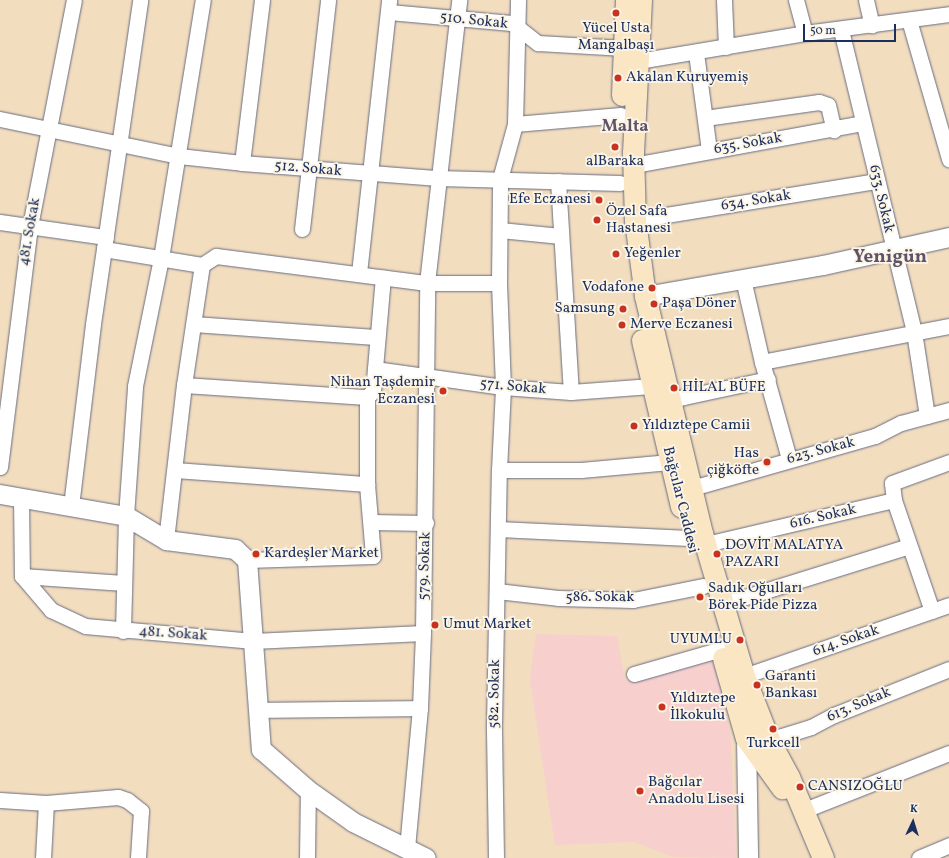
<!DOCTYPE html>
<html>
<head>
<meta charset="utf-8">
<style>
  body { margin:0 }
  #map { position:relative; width:949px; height:858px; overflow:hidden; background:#f3ddbf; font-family:Vollkorn,serif }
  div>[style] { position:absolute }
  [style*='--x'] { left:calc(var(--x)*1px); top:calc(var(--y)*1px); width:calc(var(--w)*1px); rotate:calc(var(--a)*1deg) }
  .built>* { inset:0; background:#f7d0ce }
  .roads { filter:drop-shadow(0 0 1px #676c80) drop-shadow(0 0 1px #676c80) }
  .minor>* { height:15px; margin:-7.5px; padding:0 7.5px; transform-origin:7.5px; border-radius:7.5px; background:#fff }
  .tertiary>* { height:19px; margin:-9.5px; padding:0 9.5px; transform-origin:9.5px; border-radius:9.5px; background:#fff }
  .secondary>* { height:21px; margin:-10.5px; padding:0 10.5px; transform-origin:10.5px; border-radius:10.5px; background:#fbe6c4 }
  .dots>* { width:11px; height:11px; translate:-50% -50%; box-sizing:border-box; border:2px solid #fcf5e5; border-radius:50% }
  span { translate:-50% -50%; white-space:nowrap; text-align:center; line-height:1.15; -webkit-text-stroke:3.5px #fcf5e5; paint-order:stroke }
  .street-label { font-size:15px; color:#1b2f5e }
  .poi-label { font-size:15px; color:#1b2f5e }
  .left { translate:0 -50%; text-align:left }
  .right { translate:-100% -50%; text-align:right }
  .quarter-label { font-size:17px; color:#5e536b; font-weight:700 }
  .district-label { font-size:19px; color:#5e536b; font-weight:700 }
  .north { position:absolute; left:893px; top:802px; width:40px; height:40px; -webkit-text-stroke:3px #fcf5e5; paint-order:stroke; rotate:4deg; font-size:11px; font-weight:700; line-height:16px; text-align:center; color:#1b2f5e }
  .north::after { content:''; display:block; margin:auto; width:14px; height:18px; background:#1b2f5e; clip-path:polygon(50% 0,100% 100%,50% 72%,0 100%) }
  .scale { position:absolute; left:803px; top:24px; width:93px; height:18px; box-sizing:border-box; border:2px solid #1b2f5e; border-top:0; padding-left:5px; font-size:12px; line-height:14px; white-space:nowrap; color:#1b2f5e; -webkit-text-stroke:3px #fcf5e5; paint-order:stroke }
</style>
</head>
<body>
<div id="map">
  <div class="built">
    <div style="clip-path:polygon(536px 634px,617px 636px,625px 680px,716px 655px,731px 739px,736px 858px,673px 857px,634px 842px,555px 845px,530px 681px)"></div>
  </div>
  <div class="roads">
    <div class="minor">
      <div style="--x:724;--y:0;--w:47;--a:87.6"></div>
      <div style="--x:796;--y:0;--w:34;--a:75"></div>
      <div style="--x:866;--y:0;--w:26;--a:77"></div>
      <div style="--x:389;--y:12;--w:123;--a:5.1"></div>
      <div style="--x:512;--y:23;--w:33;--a:38"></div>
      <div style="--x:538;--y:43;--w:86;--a:3.3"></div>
      <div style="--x:909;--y:20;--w:145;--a:73.9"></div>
      <div style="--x:841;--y:30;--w:311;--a:76.4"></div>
      <div style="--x:914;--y:332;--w:85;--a:81.2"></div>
      <div style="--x:696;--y:53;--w:99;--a:82.4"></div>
      <div style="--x:638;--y:61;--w:169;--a:-9.5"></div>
      <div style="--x:805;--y:33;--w:145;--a:-7.5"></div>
      <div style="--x:705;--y:118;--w:115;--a:-8"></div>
      <div style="--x:819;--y:102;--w:9;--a:18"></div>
      <div style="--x:828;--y:105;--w:26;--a:77"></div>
      <div style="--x:0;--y:119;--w:183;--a:11.7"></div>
      <div style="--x:179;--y:156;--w:63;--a:6.3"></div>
      <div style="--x:242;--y:163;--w:197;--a:4.4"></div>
      <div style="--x:438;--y:178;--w:182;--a:1.6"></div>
      <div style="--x:515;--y:124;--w:106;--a:-4.9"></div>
      <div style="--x:242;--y:163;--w:164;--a:-83"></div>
      <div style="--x:634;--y:165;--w:233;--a:-10.4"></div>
      <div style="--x:558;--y:181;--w:211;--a:86.5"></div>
      <div style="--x:635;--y:220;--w:245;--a:-9.2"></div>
      <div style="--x:0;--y:222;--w:107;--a:8.1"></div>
      <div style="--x:302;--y:229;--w:230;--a:-83.5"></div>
      <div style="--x:500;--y:230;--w:61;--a:5.6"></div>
      <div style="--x:104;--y:249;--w:99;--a:9.3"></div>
      <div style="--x:359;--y:273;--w:275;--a:-83.7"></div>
      <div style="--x:743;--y:279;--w:85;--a:77.1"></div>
      <div style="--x:762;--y:362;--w:101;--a:74.4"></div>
      <div style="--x:194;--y:324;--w:181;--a:4.1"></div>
      <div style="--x:762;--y:362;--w:190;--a:-10.9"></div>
      <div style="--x:375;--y:369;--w:129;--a:8"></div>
      <div style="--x:503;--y:387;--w:68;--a:4.2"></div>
      <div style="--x:571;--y:392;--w:80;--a:-4.3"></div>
      <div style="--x:184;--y:385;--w:183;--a:3.8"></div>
      <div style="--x:670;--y:400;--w:100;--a:-12.1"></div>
      <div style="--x:0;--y:467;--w:243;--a:-82.9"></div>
      <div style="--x:30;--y:226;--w:230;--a:-79"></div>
      <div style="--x:175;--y:470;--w:193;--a:4.2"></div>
      <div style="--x:499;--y:470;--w:82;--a:0"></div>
      <div style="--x:581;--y:470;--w:89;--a:-5.1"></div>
      <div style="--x:692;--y:488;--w:190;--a:-15.9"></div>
      <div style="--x:875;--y:436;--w:29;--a:-27"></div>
      <div style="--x:901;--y:423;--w:50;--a:-15.2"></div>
      <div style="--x:21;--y:497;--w:79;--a:89.3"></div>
      <div style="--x:22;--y:576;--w:45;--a:49.5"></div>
      <div style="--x:51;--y:610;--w:38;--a:25"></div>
      <div style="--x:85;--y:626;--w:169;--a:5.1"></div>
      <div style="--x:253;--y:641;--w:170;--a:-2.7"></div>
      <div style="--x:71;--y:506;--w:183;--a:-83.1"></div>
      <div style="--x:93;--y:324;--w:327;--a:-81.7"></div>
      <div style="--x:371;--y:522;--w:55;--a:1"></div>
      <div style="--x:498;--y:529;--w:191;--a:2.7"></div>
      <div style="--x:166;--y:540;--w:156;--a:-83.4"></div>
      <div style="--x:184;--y:385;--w:121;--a:-81.5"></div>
      <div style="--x:202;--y:265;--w:17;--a:-33"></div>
      <div style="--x:216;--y:256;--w:213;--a:7.3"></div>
      <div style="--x:427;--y:283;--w:72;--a:0"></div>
      <div style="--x:706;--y:544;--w:193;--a:-13.2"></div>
      <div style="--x:247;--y:560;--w:126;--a:-1.8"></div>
      <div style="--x:373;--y:556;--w:72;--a:-94.8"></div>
      <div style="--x:367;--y:484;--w:87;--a:-90"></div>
      <div style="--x:367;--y:397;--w:8;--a:-45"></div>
      <div style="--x:373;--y:391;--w:114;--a:-85"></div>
      <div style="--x:22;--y:576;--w:102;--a:3.9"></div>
      <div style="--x:497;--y:591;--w:61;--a:6.5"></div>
      <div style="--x:558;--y:598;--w:75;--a:1.5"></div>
      <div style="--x:633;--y:600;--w:71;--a:-11.3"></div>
      <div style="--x:723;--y:604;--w:195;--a:-17.3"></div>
      <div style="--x:932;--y:611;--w:117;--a:-108.9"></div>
      <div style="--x:894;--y:500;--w:17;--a:-97"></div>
      <div style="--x:892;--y:483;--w:61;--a:-20.2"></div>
      <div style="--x:123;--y:631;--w:115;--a:-88.5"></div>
      <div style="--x:126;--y:516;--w:130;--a:-86"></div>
      <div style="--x:135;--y:386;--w:131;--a:-78.5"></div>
      <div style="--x:161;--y:258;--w:261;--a:-80.8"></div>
      <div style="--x:634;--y:674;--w:91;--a:-16"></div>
      <div style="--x:744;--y:676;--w:217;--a:-19.1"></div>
      <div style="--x:259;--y:710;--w:161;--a:-0.7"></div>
      <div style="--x:769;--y:740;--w:44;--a:-17.2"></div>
      <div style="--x:811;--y:727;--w:26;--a:-28"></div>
      <div style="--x:834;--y:715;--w:124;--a:-21.8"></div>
      <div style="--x:0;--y:800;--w:46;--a:3.7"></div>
      <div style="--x:46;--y:803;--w:72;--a:-4.8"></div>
      <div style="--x:118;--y:797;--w:9;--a:18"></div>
      <div style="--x:127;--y:800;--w:18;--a:38"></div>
      <div style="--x:141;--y:811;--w:47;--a:93.7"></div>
      <div style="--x:802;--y:811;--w:158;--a:-21.5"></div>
      <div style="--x:407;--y:848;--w:141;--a:-84.7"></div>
      <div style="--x:420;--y:708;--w:75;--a:-87.7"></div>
      <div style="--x:423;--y:633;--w:350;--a:-89.3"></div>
      <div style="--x:427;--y:283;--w:285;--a:-83.5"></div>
      <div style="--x:43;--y:858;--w:55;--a:-86.9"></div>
      <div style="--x:307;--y:858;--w:68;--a:-89.2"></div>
      <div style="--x:496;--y:858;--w:134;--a:-90.9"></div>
      <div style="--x:494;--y:724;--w:254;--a:-88.9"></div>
      <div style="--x:499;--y:470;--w:83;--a:-87.2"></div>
      <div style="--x:503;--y:387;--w:104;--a:-92.2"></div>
      <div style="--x:499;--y:283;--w:104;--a:-89.4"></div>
      <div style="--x:500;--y:179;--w:57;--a:-74.7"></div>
      <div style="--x:515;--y:124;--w:124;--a:-88.6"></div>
      <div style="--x:919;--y:858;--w:33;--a:-23"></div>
    </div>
    <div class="tertiary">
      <div style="--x:645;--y:296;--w:181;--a:-9.9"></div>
      <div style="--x:823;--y:265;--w:129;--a:-12.5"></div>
      <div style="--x:0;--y:494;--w:128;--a:9.9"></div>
      <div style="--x:126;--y:516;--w:47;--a:31"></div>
      <div style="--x:166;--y:540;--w:70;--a:7.4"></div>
      <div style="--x:235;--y:549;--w:16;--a:43"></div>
      <div style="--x:247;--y:560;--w:190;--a:85.8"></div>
      <div style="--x:261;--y:749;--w:62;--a:41.1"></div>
      <div style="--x:308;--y:790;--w:55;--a:35.4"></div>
      <div style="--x:353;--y:822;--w:81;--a:26.3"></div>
      <div style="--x:746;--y:738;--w:120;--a:89"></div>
    </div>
    <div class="secondary">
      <div style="--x:641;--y:0;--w:153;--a:93"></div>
      <div style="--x:633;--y:153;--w:67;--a:88.3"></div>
      <div style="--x:635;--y:220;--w:77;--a:82.5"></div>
      <div style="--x:645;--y:296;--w:244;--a:76.5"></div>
      <div style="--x:702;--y:533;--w:149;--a:73.6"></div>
      <div style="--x:744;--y:676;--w:69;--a:68.7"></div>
      <div style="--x:769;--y:740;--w:42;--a:61.6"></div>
      <div style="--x:789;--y:777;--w:88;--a:67.2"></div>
      <div style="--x:622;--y:95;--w:95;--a:-87.6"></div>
      <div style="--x:642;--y:340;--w:171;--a:76.8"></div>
      <div style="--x:723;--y:658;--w:83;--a:74"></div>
      <div style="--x:746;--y:738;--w:62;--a:54.2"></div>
    </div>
  </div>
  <div class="dots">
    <div style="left:616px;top:13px;background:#c8321e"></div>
    <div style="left:618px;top:78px;background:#c8321e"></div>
    <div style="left:615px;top:147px;background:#c8321e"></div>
    <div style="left:599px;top:200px;background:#c8321e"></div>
    <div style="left:597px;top:220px;background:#c8321e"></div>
    <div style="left:616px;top:254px;background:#c8321e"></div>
    <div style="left:652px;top:288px;background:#c8321e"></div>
    <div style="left:654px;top:304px;background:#c8321e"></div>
    <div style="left:623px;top:309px;background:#c8321e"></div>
    <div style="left:622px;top:325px;background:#c8321e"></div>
    <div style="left:674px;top:388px;background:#c8321e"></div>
    <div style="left:443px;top:391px;background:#c8321e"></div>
    <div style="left:634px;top:426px;background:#c8321e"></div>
    <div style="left:767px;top:462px;background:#c8321e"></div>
    <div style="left:256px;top:554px;background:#c8321e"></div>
    <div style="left:717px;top:554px;background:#c8321e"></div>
    <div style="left:700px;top:597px;background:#c8321e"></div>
    <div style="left:435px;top:625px;background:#c8321e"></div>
    <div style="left:740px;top:640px;background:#c8321e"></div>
    <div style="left:757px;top:685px;background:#c8321e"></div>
    <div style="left:662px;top:707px;background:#c8321e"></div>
    <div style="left:773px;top:729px;background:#c8321e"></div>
    <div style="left:800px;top:787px;background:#c8321e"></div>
    <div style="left:640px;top:791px;background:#c8321e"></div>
  </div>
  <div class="street-label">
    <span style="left:474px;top:21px;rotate:6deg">510. Sokak</span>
    <span style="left:748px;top:144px;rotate:-10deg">635. Sokak</span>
    <span style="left:308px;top:169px;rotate:5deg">512. Sokak</span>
    <span style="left:881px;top:199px;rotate:77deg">633. Sokak</span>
    <span style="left:756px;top:201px;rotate:-9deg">634. Sokak</span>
    <span style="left:30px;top:232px;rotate:-80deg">481. Sokak</span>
    <span style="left:513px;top:387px;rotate:5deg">571. Sokak</span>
    <span style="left:821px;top:451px;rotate:-15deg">623. Sokak</span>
    <span style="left:680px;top:500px;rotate:76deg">Bağcılar Caddesi</span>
    <span style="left:823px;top:517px;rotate:-13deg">616. Sokak</span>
    <span style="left:425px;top:566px;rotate:-88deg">579. Sokak</span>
    <span style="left:600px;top:598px">586. Sokak</span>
    <span style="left:173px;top:634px;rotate:4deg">481. Sokak</span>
    <span style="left:846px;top:641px;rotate:-19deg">614. Sokak</span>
    <span style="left:495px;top:694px;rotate:-89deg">582. Sokak</span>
    <span style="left:859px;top:705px;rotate:-23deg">613. Sokak</span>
  </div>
  <div class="poi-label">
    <span style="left:616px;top:37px">Yücel Usta<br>Mangalbaşı</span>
    <span class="left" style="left:626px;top:78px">Akalan Kuruyemiş</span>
    <span style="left:615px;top:162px">alBaraka</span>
    <span class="right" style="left:591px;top:200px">Efe Eczanesi</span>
    <span class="left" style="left:606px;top:220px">Özel Safa<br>Hastanesi</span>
    <span class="left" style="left:624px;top:254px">Yeğenler</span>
    <span class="right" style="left:644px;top:288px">Vodafone</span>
    <span class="left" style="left:662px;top:304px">Paşa Döner</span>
    <span class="right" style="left:615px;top:309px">Samsung</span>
    <span class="left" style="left:630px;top:325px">Merve Eczanesi</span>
    <span class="right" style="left:435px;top:391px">Nihan Taşdemir<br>Eczanesi</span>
    <span class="left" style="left:682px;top:388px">HİLAL BÜFE</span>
    <span class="left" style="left:642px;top:426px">Yıldıztepe Camii</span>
    <span class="right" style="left:759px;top:462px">Has<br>çiğköfte</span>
    <span class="left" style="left:725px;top:554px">DOVİT MALATYA<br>PAZARI</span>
    <span class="left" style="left:264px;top:554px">Kardeşler Market</span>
    <span class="left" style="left:708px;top:597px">Sadık Oğulları<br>Börek Pide Pizza</span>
    <span class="left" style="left:443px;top:625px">Umut Market</span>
    <span class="right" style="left:732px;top:640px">UYUMLU</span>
    <span class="left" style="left:765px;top:685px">Garanti<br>Bankası</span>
    <span class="left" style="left:670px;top:707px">Yıldıztepe<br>İlkokulu</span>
    <span style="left:773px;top:744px">Turkcell</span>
    <span class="left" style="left:648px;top:791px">Bağcılar<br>Anadolu Lisesi</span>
    <span class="left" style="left:808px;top:787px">CANSIZOĞLU</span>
  </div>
  <div class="quarter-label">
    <span style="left:625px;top:127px">Malta</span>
  </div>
  <div class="district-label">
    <span style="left:890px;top:258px">Yenigün</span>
  </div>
  <div class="north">K</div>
  <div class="scale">50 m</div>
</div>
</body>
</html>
